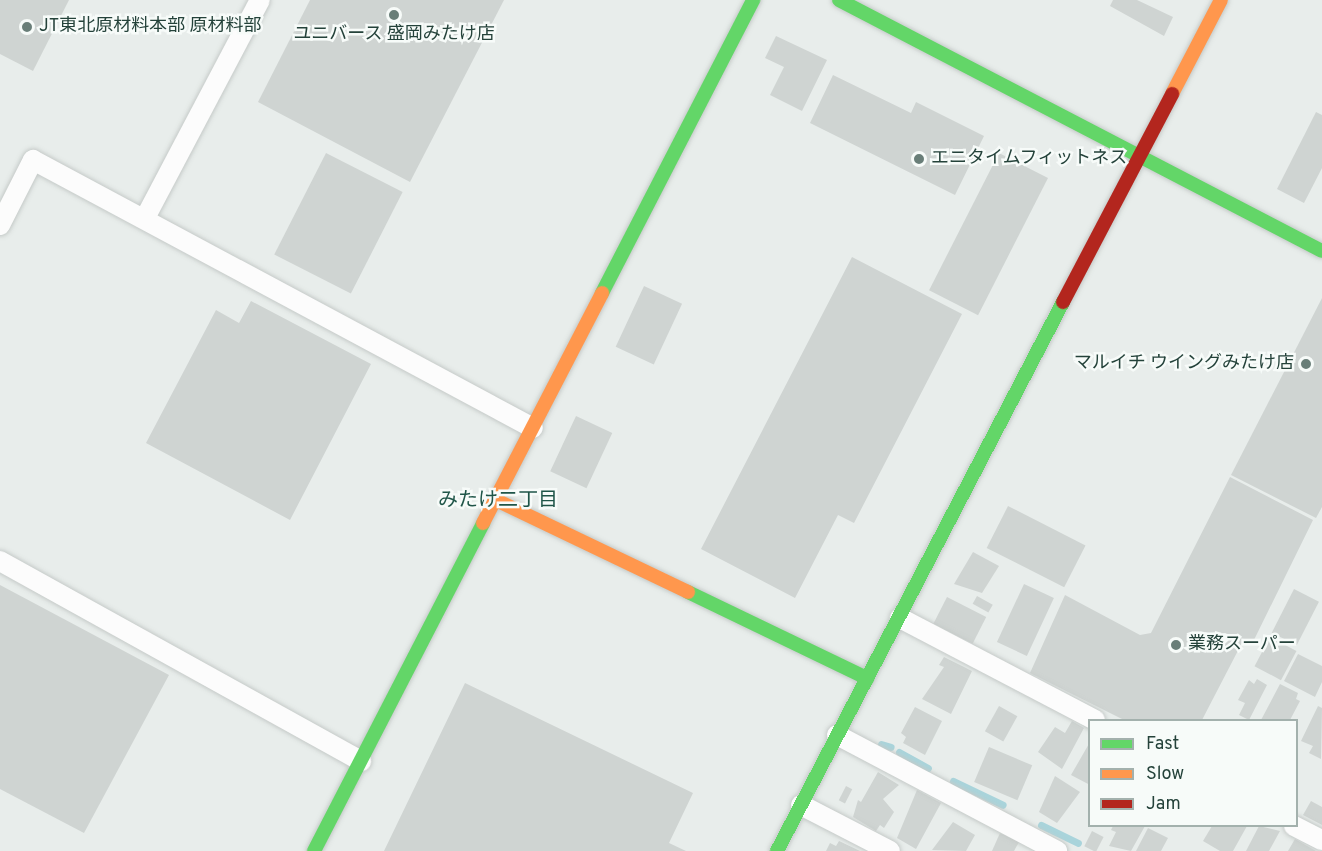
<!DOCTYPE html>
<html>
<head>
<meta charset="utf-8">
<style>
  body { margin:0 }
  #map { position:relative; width:1322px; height:851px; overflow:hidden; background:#e8edeb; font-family:Overpass,"Noto Sans JP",sans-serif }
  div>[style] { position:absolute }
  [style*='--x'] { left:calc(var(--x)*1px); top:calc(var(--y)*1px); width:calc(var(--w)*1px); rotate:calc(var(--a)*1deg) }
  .stream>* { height:7px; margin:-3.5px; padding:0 3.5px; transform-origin:3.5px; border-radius:3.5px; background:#a9d4db }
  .building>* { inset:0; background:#cfd4d2; transform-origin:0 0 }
  .roads { filter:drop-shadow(0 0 2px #c5cac8) drop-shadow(0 0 2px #c5cac8) }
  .street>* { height:20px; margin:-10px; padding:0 10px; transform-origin:10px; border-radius:10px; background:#fcfcfc }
  .fast>* { height:14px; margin:-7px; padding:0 7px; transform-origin:7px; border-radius:7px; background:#63d668 }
  .slow>* { height:14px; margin:-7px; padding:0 7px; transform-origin:7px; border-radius:7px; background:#ff974d }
  .jam>* { height:14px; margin:-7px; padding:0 7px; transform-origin:7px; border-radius:7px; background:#b3261e }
  .dots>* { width:16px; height:16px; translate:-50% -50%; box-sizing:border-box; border:3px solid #f7fbf9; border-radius:50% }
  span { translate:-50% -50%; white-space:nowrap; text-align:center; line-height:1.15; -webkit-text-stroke:5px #f7fbf9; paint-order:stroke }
  .poi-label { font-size:18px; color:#24423a }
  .left { translate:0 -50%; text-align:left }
  .right { translate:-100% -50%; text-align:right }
  .neighbourhood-label { font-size:20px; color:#1f5548 }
  .legend { position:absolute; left:1088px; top:719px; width:210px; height:108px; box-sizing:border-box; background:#f7fbf9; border:2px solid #a3b1ad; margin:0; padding:8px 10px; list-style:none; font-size:18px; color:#24423a }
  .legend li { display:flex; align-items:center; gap:12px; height:30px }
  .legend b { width:30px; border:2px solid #a3b1ad }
</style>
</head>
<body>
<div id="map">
  <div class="stream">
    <div style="--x:881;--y:744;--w:10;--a:17"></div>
    <div style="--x:899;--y:752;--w:33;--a:29"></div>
    <div style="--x:953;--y:781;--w:55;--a:25.6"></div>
    <div style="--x:1041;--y:825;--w:41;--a:25.9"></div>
  </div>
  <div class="building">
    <div style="clip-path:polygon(0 0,69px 0,33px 71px,0 54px)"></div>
    <div style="clip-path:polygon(310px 0,504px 0,410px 182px,258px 102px)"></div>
    <div style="clip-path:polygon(1113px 0,1137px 0,1173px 17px,1164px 36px,1110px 6px)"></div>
    <div style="clip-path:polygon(776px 36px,827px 60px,802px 111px,770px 95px,784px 67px,765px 58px)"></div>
    <div style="clip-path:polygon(833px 75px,911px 113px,916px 102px,984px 136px,955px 195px,810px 123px)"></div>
    <div style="clip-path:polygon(1316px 112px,1322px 115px,1322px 168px,1304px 203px,1277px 189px)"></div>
    <div style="left:326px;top:153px;width:86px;height:114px;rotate:27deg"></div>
    <div style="left:999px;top:153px;width:55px;height:154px;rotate:27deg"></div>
    <div style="clip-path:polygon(852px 257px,962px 314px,854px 523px,838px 515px,795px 598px,701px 549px)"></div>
    <div style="left:644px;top:286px;width:42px;height:67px;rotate:25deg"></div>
    <div style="clip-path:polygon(1322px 298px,1322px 507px,1316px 518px,1231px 475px)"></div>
    <div style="clip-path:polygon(251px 301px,371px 364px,290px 520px,146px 443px,216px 310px,239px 323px)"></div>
    <div style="left:576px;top:416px;width:40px;height:61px;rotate:25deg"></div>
    <div style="clip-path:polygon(1230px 477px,1313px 520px,1252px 644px,1244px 639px,1202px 720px,1124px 720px,1030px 673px,1065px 595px,1140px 635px,1151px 633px)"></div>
    <div style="left:1008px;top:506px;width:87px;height:47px;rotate:27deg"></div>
    <div style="clip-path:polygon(973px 552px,999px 566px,982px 593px,954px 584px)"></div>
    <div style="left:1024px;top:584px;width:33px;height:64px;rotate:25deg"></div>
    <div style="clip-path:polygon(0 585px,169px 675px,84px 833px,0 789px)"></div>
    <div style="left:1294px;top:589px;width:28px;height:49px;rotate:27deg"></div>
    <div style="left:977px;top:596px;width:18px;height:9px;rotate:29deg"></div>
    <div style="left:947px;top:597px;width:44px;height:30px;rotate:27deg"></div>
    <div style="left:1270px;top:637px;width:30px;height:33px;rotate:28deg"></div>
    <div style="clip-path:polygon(1298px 654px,1322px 666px,1322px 682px,1315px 697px,1284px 681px)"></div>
    <div style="clip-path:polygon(944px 657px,972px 671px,951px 714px,922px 699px,944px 667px,939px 665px)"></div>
    <div style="clip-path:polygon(1257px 679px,1267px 685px,1249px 720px,1239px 715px,1245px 703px,1238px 700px,1249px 680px,1254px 684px)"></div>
    <div style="clip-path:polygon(465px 683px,693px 793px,669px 843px,686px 851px,384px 851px)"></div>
    <div style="clip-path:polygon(1280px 684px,1298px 693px,1296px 699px,1300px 701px,1290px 720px,1261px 720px)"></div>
    <div style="left:999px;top:706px;width:21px;height:29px;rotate:29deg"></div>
    <div style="clip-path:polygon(1318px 706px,1322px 708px,1321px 759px,1309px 753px,1313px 746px,1301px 741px)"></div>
    <div style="clip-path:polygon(915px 707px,942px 721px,925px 755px,903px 743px,906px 737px,901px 733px)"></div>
    <div style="clip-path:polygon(1072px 721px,1084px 728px,1062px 769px,1038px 752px,1055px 727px,1065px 733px)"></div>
    <div style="clip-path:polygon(1090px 742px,1090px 785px,1071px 775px)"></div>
    <div style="left:989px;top:747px;width:47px;height:38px;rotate:23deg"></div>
    <div style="clip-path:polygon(878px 772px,899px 785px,883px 799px,894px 812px,884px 828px,880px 825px,876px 831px,853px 817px,858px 800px,861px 802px)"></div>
    <div style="clip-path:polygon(1055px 776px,1080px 792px,1057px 823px,1039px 812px)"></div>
    <div style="left:846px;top:786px;width:7px;height:16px;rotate:27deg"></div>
    <div style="clip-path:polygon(917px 790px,941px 803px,916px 849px,897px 838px)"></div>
    <div style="clip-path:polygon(1311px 801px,1322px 807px,1322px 825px,1303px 815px)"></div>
    <div style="clip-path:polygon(953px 822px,975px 835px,966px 851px,932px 850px)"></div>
    <div style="clip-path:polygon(1113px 826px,1145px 826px,1131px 851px,1109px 846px,1116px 832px,1111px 830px)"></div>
    <div style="clip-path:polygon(1212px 826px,1247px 826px,1233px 851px,1220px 851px,1203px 841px)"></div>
    <div style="clip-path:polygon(1259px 826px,1280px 831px,1269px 851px,1246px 851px)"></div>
    <div style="clip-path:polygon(1148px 828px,1168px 838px,1161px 851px,1136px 851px)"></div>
    <div style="left:1092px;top:831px;width:13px;height:17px;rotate:27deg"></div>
    <div style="clip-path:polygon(1000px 833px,1019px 842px,1014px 851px,992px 851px)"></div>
    <div style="clip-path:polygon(1295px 839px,1316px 851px,1288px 851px)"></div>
    <div style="clip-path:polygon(839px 841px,860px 851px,826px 851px,830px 843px,836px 846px)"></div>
  </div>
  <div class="roads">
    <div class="street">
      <div style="--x:145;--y:218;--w:246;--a:-62.2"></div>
      <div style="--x:0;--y:225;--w:73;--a:-63.1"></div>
      <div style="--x:33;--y:160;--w:567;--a:28.19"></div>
      <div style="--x:0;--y:561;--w:413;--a:29"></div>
      <div style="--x:900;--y:618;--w:220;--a:27.6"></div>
      <div style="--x:837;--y:735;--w:249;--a:27.8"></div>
      <div style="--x:801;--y:805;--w:100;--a:27.3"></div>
      <div style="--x:1294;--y:826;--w:31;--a:27"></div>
    </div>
    <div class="fast">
      <div style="--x:839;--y:0;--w:544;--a:27.46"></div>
      <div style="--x:602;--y:293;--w:330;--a:-62.7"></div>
      <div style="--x:688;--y:592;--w:199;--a:25.7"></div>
      <div style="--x:314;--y:851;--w:369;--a:-62.7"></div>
      <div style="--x:777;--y:851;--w:619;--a:-62.48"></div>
    </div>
    <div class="slow">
      <div style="--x:1172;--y:94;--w:106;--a:-62.5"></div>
      <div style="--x:496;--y:500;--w:213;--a:25.6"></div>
      <div style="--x:483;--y:523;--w:259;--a:-62.6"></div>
    </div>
    <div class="jam">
      <div style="--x:1063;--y:302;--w:235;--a:-62.3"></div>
    </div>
  </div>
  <div class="dots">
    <div style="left:394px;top:15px;background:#697e78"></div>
    <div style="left:27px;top:27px;background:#697e78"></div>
    <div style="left:919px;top:159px;background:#697e78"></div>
    <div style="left:1306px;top:364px;background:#697e78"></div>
    <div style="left:1176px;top:645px;background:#697e78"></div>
  </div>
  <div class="poi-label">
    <span class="left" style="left:39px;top:27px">JT東北原材料本部 原材料部</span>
    <span style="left:394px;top:35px">ユニバース 盛岡みたけ店</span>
    <span class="left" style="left:931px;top:159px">エニタイムフィットネス</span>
    <span class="right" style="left:1294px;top:364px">マルイチ ウイングみたけ店</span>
    <span class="left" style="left:1188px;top:645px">業務スーパー</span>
  </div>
  <div class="neighbourhood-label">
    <span style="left:498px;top:501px">みたけ二丁目</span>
  </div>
  <ul class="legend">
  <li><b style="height:8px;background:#63d668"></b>Fast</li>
  <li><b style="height:8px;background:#ff974d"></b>Slow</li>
  <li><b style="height:8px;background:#b3261e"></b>Jam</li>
  </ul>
</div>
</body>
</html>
